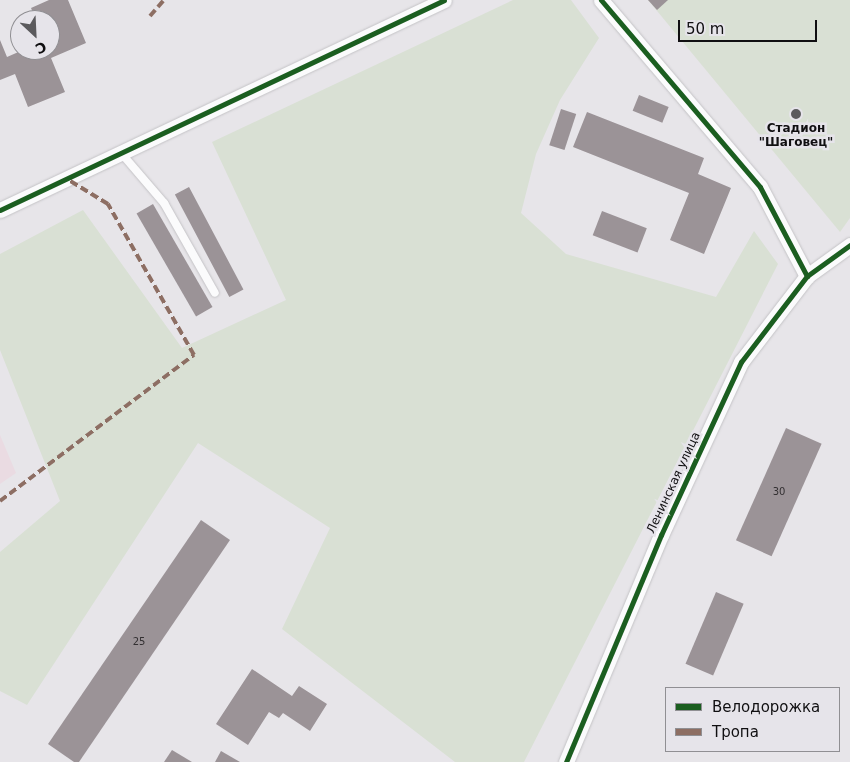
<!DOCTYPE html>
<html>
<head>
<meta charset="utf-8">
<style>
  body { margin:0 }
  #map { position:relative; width:850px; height:762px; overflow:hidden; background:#e7e5e9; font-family:"DejaVu Sans",sans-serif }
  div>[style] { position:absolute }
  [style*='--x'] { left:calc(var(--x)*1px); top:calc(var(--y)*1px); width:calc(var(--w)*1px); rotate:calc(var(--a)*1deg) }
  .education>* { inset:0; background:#eadbe2 }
  .green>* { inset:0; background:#d9e0d4 }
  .building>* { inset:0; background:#9b9397; transform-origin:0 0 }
  .roads { filter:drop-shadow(0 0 1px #c4c3c6) drop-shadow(0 0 1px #c4c3c6) }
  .lane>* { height:8px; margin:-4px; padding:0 4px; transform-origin:4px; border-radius:4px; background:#fbfbfc }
  .street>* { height:15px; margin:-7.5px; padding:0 7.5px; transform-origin:7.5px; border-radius:7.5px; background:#fbfbfc }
  .quiet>* { height:4px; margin-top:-2px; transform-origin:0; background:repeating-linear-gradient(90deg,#8d6e63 0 8px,transparent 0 12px) }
  .cycleway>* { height:5px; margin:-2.5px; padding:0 2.5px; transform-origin:2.5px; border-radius:2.5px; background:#1b5e20 }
  .dots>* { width:14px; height:14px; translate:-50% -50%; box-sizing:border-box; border:2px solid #e6e4ea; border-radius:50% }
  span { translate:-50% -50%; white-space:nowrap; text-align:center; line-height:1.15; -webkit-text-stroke:5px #e6e4ea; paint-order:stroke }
  .number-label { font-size:10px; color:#333032 }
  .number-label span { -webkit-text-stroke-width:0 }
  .poi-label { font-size:12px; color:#100f11; font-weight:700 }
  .street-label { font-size:12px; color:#100f11 }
  .legend { position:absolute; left:665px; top:687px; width:175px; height:65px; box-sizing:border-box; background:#e6e4ea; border:1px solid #908f93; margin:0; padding:6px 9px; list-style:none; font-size:15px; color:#100f11 }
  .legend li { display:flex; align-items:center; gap:10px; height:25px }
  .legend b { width:25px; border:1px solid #908f93 }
  .north { position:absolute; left:10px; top:10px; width:50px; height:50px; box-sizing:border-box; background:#e6e4ea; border:1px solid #908f93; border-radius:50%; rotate:155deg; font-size:14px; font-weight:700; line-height:20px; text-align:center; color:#100f11 }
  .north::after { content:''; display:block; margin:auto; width:18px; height:22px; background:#5b5a5d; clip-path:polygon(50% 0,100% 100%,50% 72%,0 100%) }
  .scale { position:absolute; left:678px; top:20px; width:139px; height:22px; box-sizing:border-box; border:2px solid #100f11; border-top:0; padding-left:6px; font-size:15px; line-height:18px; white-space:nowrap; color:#100f11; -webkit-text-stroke:4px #e6e4ea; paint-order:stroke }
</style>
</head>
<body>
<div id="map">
  <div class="education">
    <div style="clip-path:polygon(0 435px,16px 473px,0 484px)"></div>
  </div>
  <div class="green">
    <div style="clip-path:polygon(513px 0,571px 0,599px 38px,560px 100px,536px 154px,521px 213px,566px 254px,716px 297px,754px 231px,778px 264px,524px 762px,455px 762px,282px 629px,330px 528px,198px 443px,27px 705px,0 691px,0 552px,60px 501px,0 350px,0 254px,83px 210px,182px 348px,286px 300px,212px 142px)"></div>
    <div style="clip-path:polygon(648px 0,850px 0,850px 218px,840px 232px)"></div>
  </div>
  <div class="building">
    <div style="clip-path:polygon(49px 0,68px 0,86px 43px,51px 58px,65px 92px,28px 107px,15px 74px,0 80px,0 40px,7px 57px,23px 50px,50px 50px,50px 20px,36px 20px,31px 8px)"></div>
    <div style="clip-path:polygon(648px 0,668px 0,657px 10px)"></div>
    <div style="left:639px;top:95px;width:32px;height:17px;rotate:22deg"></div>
    <div style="left:561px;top:109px;width:16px;height:38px;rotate:18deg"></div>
    <div style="clip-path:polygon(587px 112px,704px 158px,698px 174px,731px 188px,704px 254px,670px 240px,689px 193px,573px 147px)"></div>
    <div style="left:189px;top:187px;width:116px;height:16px;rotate:62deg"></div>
    <div style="left:153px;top:204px;width:119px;height:19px;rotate:60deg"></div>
    <div style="left:602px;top:211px;width:48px;height:26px;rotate:21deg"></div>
    <div style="left:786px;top:428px;width:39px;height:123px;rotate:24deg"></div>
    <div style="clip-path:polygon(201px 520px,230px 540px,79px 762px,74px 762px,48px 744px)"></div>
    <div style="left:716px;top:592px;width:30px;height:78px;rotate:23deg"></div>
    <div style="clip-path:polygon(252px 669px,292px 696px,299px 686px,327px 704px,310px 731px,283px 713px,279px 718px,269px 712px,248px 745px,216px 724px)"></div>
    <div style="clip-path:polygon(172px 750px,192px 762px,164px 762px)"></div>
    <div style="clip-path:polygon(221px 751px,240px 762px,215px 762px)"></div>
  </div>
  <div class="roads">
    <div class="lane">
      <div style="--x:122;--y:154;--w:65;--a:49.4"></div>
      <div style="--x:164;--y:203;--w:103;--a:60.5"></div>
    </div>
    <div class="street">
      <div style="--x:601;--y:0;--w:245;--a:49.6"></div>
      <div style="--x:760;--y:187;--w:101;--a:62.2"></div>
      <div style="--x:0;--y:210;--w:491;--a:-25.3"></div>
      <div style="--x:566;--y:762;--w:246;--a:-67.3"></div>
      <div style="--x:661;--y:535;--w:191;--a:-65.2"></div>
      <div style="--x:741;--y:362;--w:108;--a:-52.5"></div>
      <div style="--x:807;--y:276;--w:53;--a:-35.8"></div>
    </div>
  </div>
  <div class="quiet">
    <div style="--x:150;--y:16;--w:21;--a:-49"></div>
    <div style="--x:0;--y:501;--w:243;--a:-37"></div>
    <div style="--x:194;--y:355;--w:174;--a:-119.7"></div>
    <div style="--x:108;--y:204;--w:48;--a:-148.6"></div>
  </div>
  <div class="cycleway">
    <div style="--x:601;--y:0;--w:245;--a:49.6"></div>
    <div style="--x:760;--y:187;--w:101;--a:62.2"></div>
    <div style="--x:0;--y:210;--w:491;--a:-25.3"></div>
    <div style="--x:566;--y:762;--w:246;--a:-67.3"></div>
    <div style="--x:661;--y:535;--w:191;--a:-65.2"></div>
    <div style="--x:741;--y:362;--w:108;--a:-52.5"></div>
    <div style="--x:807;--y:276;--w:53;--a:-35.8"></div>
  </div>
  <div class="dots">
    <div style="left:796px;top:114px;background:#5b5a5d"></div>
  </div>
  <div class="number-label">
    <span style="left:779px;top:492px">30</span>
    <span style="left:139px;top:642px">25</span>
  </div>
  <div class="poi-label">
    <span style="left:796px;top:136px">Стадион<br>"Шаговец"</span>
  </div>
  <div class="street-label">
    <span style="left:674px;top:483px;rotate:-65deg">Ленинская улица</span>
  </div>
  <ul class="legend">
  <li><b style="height:6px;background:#1b5e20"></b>Велодорожка</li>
  <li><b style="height:6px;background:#8d6e63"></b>Тропа</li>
  </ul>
  <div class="north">С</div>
  <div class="scale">50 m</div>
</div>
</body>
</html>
